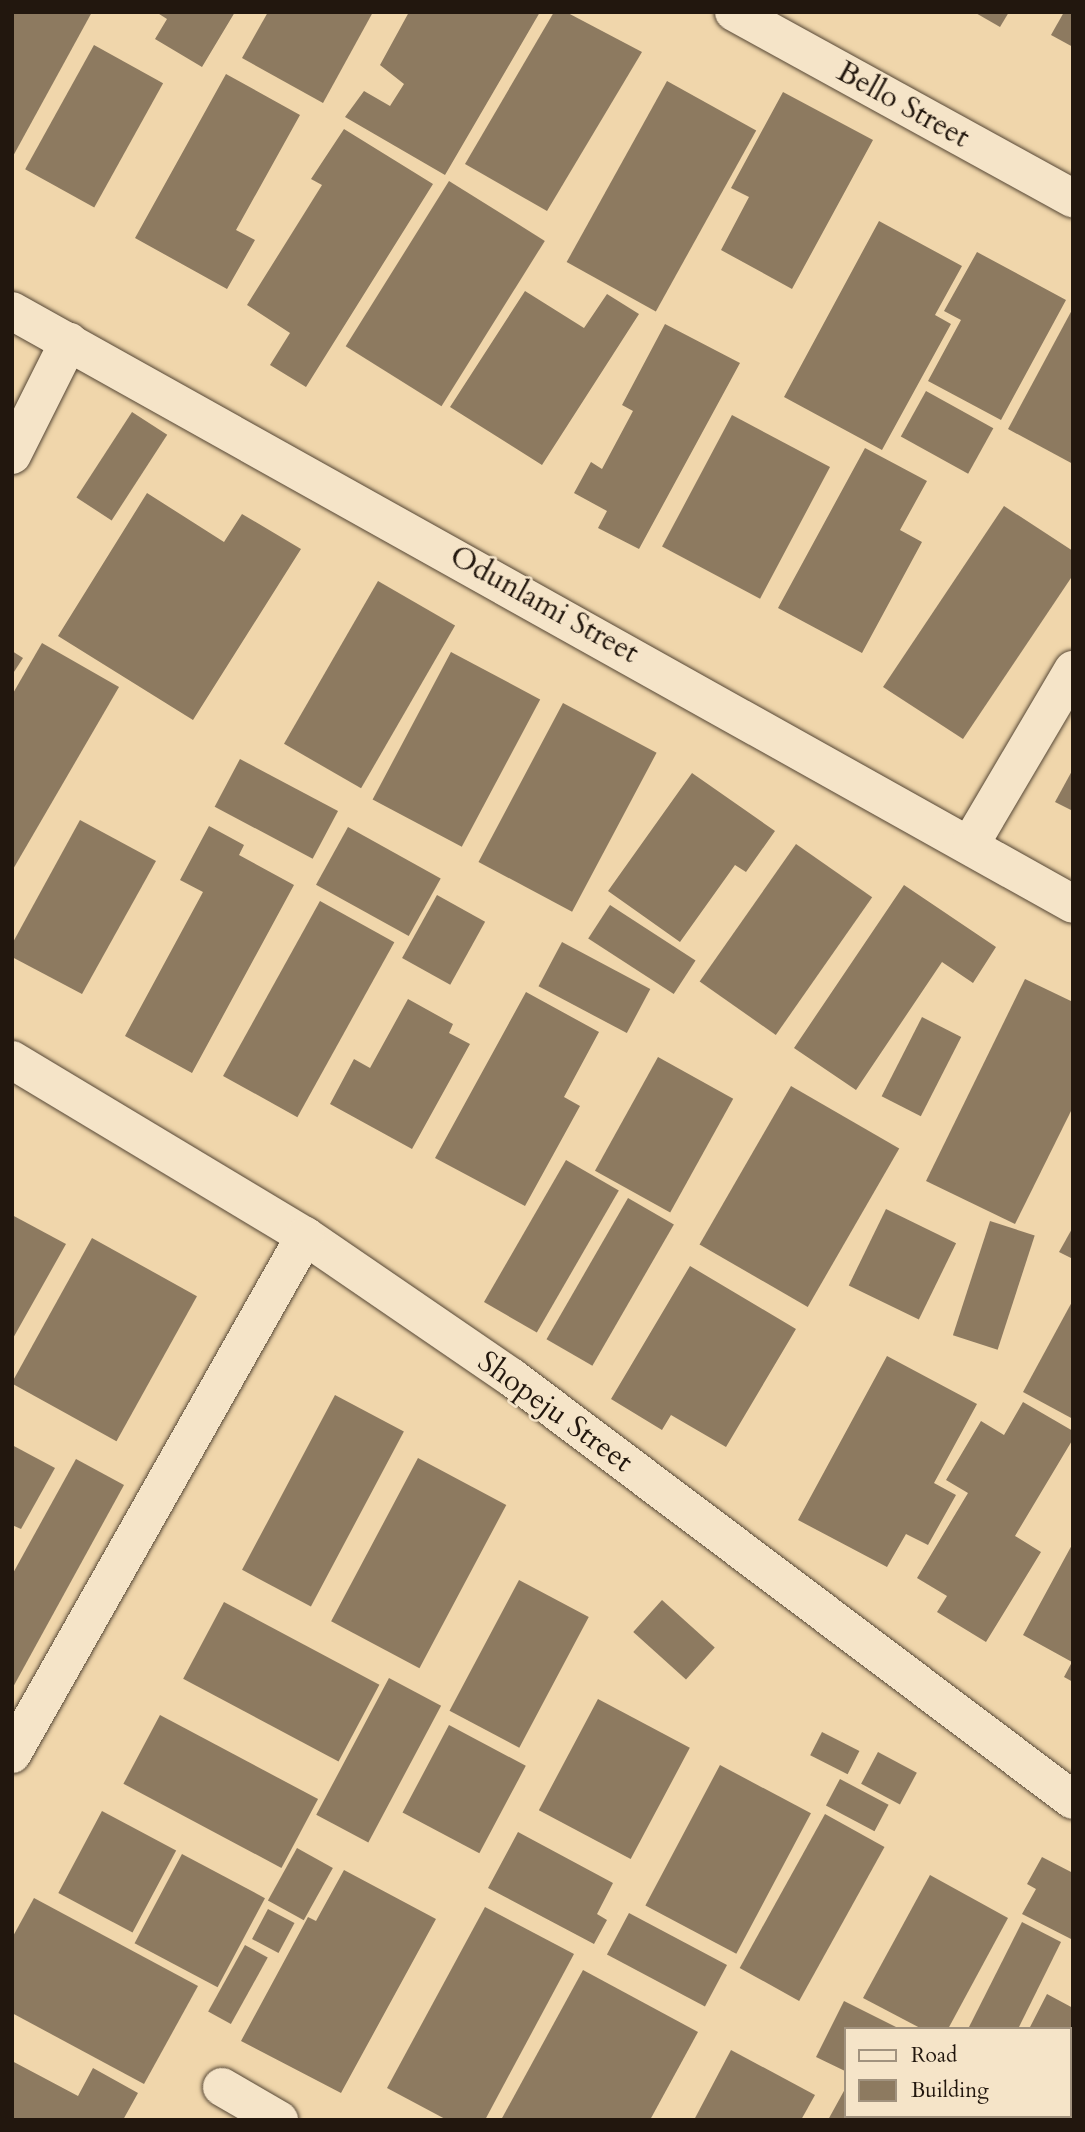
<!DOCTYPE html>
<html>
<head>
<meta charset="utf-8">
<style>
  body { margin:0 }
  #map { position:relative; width:1085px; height:2132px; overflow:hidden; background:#f0d6ab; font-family:Cardo,serif }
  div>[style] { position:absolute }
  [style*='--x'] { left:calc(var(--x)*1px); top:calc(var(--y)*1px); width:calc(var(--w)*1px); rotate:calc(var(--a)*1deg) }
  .building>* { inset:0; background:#8d7a60; transform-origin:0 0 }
  .roads { filter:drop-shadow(0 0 2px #564735) drop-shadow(0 0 2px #564735) }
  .minor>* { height:38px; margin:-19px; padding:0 19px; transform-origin:19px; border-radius:19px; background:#f5e4c8 }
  span { translate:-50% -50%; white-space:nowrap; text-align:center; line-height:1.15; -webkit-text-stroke:5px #f5e4c8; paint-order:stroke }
  .street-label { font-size:30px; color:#22170e }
  .frame { position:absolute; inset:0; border:14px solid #22170e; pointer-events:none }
  .legend { position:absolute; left:844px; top:2027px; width:228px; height:91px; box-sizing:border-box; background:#f5e4c8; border:2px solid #a1927e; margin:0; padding:9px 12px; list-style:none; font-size:21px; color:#22170e }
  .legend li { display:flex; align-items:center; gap:14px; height:35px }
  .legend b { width:35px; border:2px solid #a1927e }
</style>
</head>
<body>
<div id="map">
  <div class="building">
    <div style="clip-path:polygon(12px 12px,92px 12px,12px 158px)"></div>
    <div style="clip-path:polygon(156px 12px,235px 12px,202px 67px,155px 39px,167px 19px)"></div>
    <div style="clip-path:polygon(268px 12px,373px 12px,323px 103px,242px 58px)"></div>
    <div style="clip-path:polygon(409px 12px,540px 12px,445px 175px,345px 117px,364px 91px,390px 106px,404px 84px,380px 65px)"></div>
    <div style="clip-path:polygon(554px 12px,566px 12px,642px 52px,547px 211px,465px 164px)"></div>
    <div style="clip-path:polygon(974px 12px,1009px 12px,1000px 27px)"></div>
    <div style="clip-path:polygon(1064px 12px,1073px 12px,1073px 47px,1051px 35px)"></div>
    <div style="left:94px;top:45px;width:79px;height:142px;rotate:29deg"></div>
    <div style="clip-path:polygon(226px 74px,300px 115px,236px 230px,255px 240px,227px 289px,135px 238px)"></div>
    <div style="left:667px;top:81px;width:102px;height:207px;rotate:29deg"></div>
    <div style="clip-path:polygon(783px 92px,873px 140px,792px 289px,721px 250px,749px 197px,731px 188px)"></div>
    <div style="clip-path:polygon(344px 129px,433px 184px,306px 387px,270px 365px,290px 333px,247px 305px,322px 185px,311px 179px)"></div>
    <div style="left:449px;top:181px;width:113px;height:195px;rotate:32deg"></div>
    <div style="clip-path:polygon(879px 221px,962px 266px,935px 315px,951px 324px,882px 450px,784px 397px)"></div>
    <div style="clip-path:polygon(977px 252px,1066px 300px,1001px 420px,928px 381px,961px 320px,944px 311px)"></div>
    <div style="clip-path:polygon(525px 291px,584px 328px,607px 294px,639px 314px,542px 465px,450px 407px)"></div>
    <div style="clip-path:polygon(1073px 308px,1073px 464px,1008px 429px)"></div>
    <div style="clip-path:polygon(665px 324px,740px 363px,639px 549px,598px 528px,607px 511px,574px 493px,591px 462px,602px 469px,633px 411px,622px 405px)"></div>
    <div style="left:926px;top:391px;width:77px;height:52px;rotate:29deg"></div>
    <div style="left:132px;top:412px;width:42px;height:102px;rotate:33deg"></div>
    <div style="left:732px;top:415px;width:111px;height:149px;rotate:28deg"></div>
    <div style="clip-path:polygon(865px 448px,927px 481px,900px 530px,922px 542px,862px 653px,778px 608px)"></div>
    <div style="clip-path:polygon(147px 493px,224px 542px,242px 514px,301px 549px,193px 720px,58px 636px)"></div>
    <div style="clip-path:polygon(1004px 506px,1073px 551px,1073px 575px,963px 739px,883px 687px)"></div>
    <div style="left:378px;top:581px;width:89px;height:188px;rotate:30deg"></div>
    <div style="clip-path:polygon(42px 643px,119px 687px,12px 871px,12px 695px)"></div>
    <div style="clip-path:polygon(12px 651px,23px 658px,12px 675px)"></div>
    <div style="left:451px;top:652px;width:101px;height:167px;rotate:28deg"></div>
    <div style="left:563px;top:703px;width:106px;height:180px;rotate:28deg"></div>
    <div style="left:240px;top:759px;width:111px;height:54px;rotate:28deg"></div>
    <div style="clip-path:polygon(1073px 769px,1073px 811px,1055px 802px)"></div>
    <div style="clip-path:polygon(692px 773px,775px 831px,746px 872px,735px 865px,680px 942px,608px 891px)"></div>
    <div style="clip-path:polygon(80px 820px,156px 861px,82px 994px,12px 957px,12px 944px)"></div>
    <div style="clip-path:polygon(209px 826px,244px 845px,239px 855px,294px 885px,192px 1073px,125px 1036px,203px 892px,180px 880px)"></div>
    <div style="left:348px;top:827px;width:106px;height:66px;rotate:29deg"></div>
    <div style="left:796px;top:844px;width:93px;height:168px;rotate:35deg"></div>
    <div style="clip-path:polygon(904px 885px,996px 947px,973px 983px,942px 962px,856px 1090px,794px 1048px)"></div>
    <div style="left:437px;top:895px;width:55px;height:72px;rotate:29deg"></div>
    <div style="left:320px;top:901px;width:85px;height:200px;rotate:29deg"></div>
    <div style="left:610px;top:905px;width:102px;height:40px;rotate:33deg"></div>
    <div style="left:562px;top:942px;width:100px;height:50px;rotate:28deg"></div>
    <div style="clip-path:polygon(1025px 979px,1073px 1002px,1073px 1107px,1015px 1224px,926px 1181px)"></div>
    <div style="clip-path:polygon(526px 992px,599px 1032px,564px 1097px,580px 1106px,525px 1206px,435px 1158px)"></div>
    <div style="clip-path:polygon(408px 999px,453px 1024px,449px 1033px,470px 1044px,412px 1149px,330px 1104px,354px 1059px,370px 1068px)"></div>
    <div style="left:922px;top:1017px;width:44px;height:89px;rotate:27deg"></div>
    <div style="left:658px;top:1057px;width:86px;height:130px;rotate:29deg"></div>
    <div style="left:791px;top:1086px;width:125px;height:183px;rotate:30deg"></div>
    <div style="left:566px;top:1160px;width:61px;height:164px;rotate:30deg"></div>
    <div style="left:628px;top:1198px;width:53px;height:163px;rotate:30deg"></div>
    <div style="left:886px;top:1209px;width:78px;height:85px;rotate:26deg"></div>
    <div style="clip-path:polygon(12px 1215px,66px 1244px,12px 1340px)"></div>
    <div style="left:990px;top:1221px;width:47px;height:120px;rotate:18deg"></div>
    <div style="clip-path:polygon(1073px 1227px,1073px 1259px,1059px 1252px)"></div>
    <div style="left:92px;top:1238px;width:120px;height:166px;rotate:29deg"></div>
    <div style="clip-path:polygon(690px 1266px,796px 1329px,726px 1447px,671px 1415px,662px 1430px,611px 1399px)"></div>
    <div style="clip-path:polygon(1073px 1300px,1073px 1419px,1023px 1392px)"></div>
    <div style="clip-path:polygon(887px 1356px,977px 1404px,934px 1483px,956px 1495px,928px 1545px,906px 1534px,887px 1567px,798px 1520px)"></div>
    <div style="left:335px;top:1395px;width:78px;height:198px;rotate:28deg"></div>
    <div style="clip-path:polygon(1023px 1402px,1073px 1431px,1073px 1439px,1015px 1536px,1041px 1552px,986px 1642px,937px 1612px,947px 1596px,917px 1578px,968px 1493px,946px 1480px,981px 1421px,1004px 1435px)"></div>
    <div style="clip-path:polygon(12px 1445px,55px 1468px,21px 1529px,12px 1525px)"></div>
    <div style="left:418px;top:1458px;width:100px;height:185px;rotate:28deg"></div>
    <div style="clip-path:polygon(76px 1459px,124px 1485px,12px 1689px,12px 1575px)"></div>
    <div style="clip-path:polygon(1073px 1543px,1073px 1682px,1064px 1677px,1072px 1662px,1023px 1635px)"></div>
    <div style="left:519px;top:1580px;width:79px;height:148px;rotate:28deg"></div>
    <div style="left:662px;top:1600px;width:71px;height:43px;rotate:42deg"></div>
    <div style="left:224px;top:1602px;width:176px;height:87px;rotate:28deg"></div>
    <div style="left:389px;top:1678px;width:59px;height:155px;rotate:28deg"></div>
    <div style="left:598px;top:1699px;width:104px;height:126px;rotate:28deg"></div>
    <div style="left:160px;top:1715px;width:179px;height:78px;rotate:28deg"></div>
    <div style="left:449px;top:1725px;width:87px;height:99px;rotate:28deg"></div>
    <div style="left:822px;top:1732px;width:42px;height:26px;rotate:27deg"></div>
    <div style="left:878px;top:1752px;width:44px;height:36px;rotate:28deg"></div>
    <div style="left:720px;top:1765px;width:103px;height:159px;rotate:28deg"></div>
    <div style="left:840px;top:1779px;width:55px;height:30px;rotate:28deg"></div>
    <div style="left:102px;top:1811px;width:84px;height:93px;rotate:28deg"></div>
    <div style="left:825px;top:1814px;width:68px;height:176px;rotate:29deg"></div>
    <div style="clip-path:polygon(518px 1832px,613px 1883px,597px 1914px,607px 1920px,594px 1944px,488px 1888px)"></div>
    <div style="left:297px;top:1848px;width:41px;height:60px;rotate:29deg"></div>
    <div style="left:182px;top:1854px;width:94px;height:101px;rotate:28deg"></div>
    <div style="clip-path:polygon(1042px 1857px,1073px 1873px,1073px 1940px,1022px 1914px,1036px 1889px,1027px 1884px)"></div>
    <div style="clip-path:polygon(344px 1870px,436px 1919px,341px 2093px,241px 2041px,308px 1917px,316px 1921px)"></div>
    <div style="clip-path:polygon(930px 1875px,1008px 1918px,948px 2029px,922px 2029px,863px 1998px)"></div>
    <div style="clip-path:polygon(34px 1898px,198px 1986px,144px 2084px,12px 2013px,12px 1938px)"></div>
    <div style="clip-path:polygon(485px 1907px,574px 1954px,485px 2120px,447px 2120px,387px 2088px)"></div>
    <div style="left:268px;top:1909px;width:30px;height:34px;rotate:28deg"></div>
    <div style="left:629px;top:1913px;width:111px;height:47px;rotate:28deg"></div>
    <div style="clip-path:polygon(1022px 1922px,1061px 1942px,1018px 2029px,968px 2029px)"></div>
    <div style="left:245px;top:1945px;width:26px;height:76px;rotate:29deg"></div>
    <div style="clip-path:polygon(583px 1970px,698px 2032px,650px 2120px,501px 2120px)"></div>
    <div style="clip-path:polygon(1047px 1994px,1073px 2008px,1073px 2120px,989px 2120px,1069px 2116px,1069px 2029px,1029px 2029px)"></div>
    <div style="clip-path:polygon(844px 2001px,900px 2029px,845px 2029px,845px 2071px,816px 2057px)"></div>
    <div style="clip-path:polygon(731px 2050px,815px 2095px,801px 2120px,694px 2120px)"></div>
    <div style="clip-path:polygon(12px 2061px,78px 2096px,93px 2068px,138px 2093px,123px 2120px,12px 2120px)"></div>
    <div style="clip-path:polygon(845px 2089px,845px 2116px,877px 2120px,828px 2120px)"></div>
    <div style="clip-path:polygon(917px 2116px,956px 2116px,915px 2120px)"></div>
  </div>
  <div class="roads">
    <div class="minor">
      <div style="--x:734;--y:12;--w:387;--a:28.8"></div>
      <div style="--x:12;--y:311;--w:1215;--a:29.2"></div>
      <div style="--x:12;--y:455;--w:127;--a:-63.4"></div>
      <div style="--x:971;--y:843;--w:201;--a:-59.5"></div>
      <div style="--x:12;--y:1060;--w:342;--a:31"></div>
      <div style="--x:305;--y:1236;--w:250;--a:34.4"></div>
      <div style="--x:511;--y:1377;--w:703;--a:36.97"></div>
      <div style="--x:12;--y:1754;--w:595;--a:-60.51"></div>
      <div style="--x:222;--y:2087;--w:66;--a:30.1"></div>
    </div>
  </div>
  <div class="street-label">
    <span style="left:903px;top:105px;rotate:29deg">Bello Street</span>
    <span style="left:544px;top:605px;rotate:29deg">Odunlami Street</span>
    <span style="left:555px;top:1412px;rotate:36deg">Shopeju Street</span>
  </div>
  <div class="frame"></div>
  <ul class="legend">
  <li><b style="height:9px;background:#f5e4c8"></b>Road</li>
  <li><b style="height:19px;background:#8d7a60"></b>Building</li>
  </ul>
</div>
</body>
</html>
